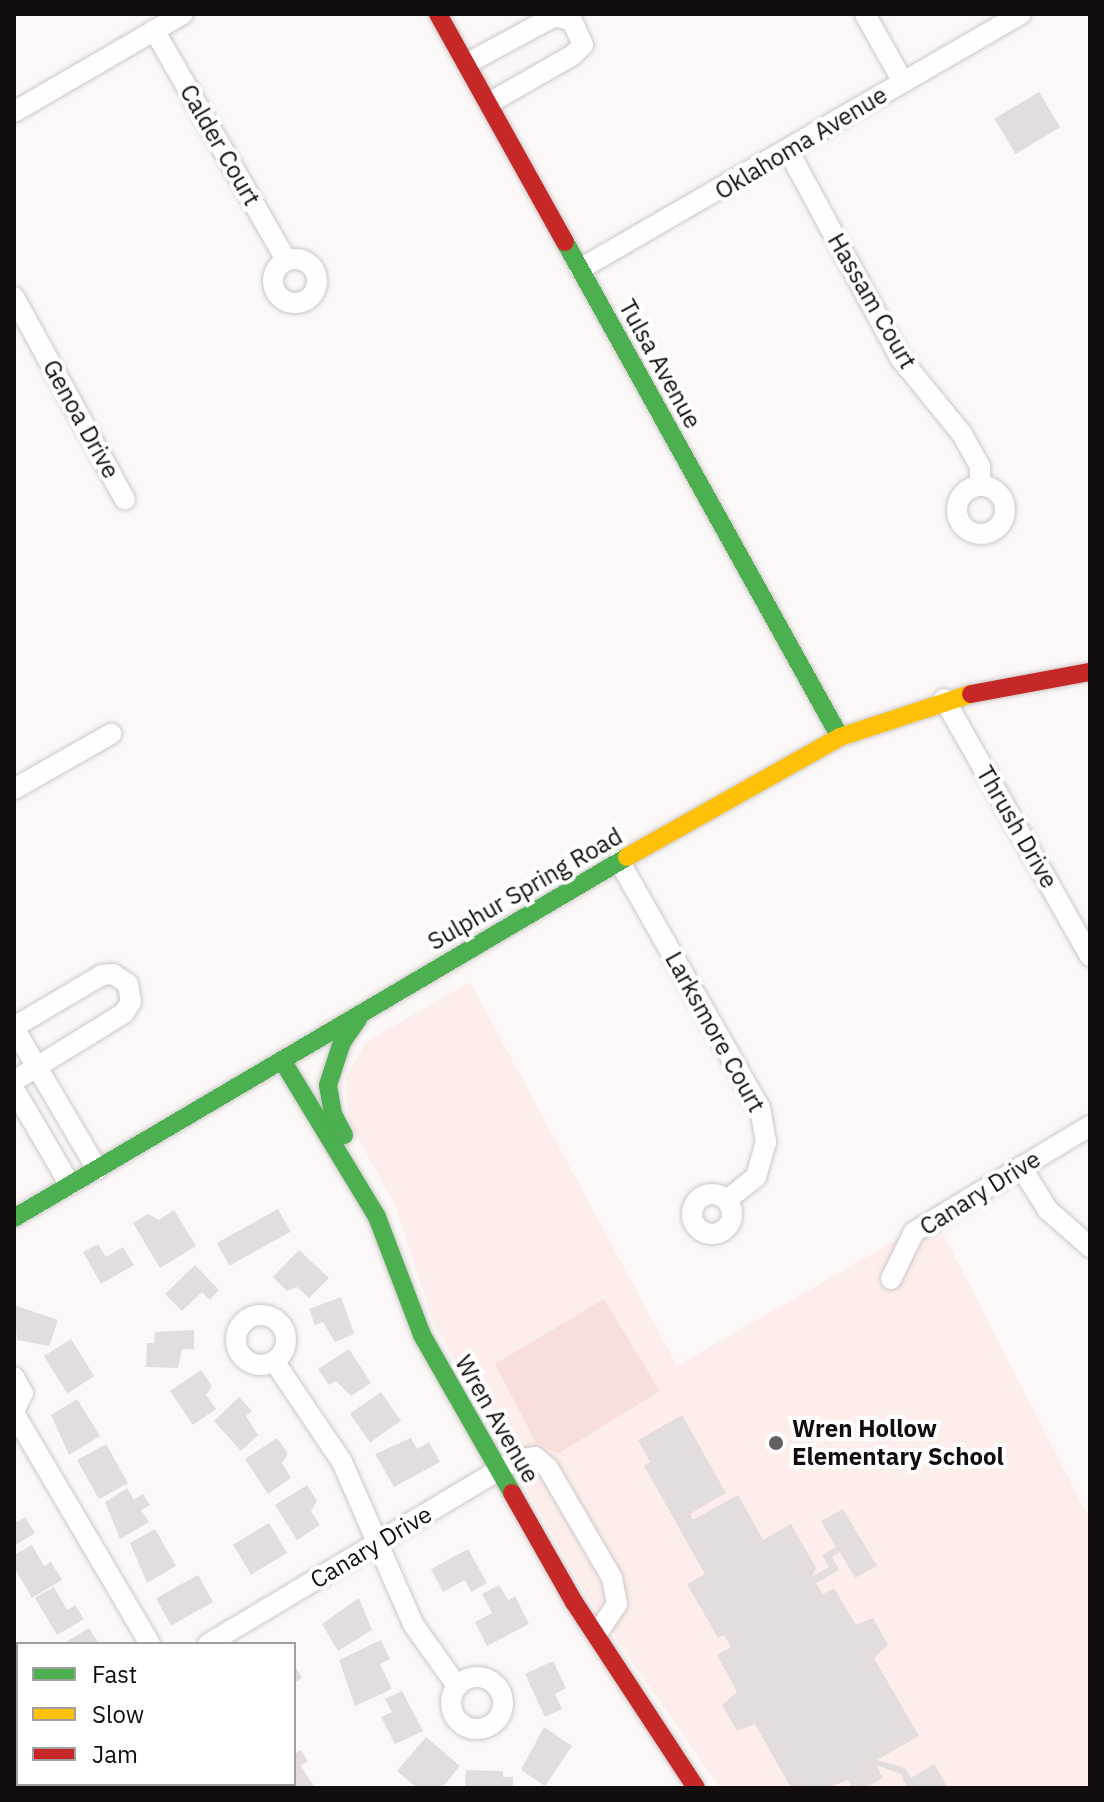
<!DOCTYPE html>
<html>
<head>
<meta charset="utf-8">
<style>
  body { margin:0 }
  #map { position:relative; width:1104px; height:1802px; overflow:hidden; background:#fcf8f8; font-family:"IBM Plex Sans",sans-serif }
  div>[style] { position:absolute }
  [style*='--x'] { left:calc(var(--x)*1px); top:calc(var(--y)*1px); width:calc(var(--w)*1px); rotate:calc(var(--a)*1deg) }
  .built>* { inset:0; background:#fdeeeb }
  .green>* { inset:0; background:#f9dfdb }
  .building>* { inset:0; background:#e3dddd; transform-origin:0 0 }
  .roads { filter:drop-shadow(0 0 2px #cdc8c8) drop-shadow(0 0 2px #cdc8c8) }
  .street>* { height:20px; margin:-10px; padding:0 10px; transform-origin:10px; border-radius:10px; background:#fffefe }
  .street>.ring { margin:-10px; padding:0; box-sizing:content-box; background:none; border:20px solid #fffefe; border-radius:50% }
  .fast>* { height:18px; margin:-9px; padding:0 9px; transform-origin:9px; border-radius:9px; background:#4caf50 }
  .slow>* { height:18px; margin:-9px; padding:0 9px; transform-origin:9px; border-radius:9px; background:#ffc107 }
  .jam>* { height:18px; margin:-9px; padding:0 9px; transform-origin:9px; border-radius:9px; background:#c62828 }
  .dots>* { width:22px; height:22px; translate:-50% -50%; box-sizing:border-box; border:4px solid #fff; border-radius:50% }
  span { translate:-50% -50%; white-space:nowrap; text-align:center; line-height:1.15; -webkit-text-stroke:8px #fff; paint-order:stroke }
  .street-label { font-size:24px; color:#130e0d }
  .poi-label { font-size:24px; color:#130e0d; font-weight:700 }
  .left { translate:0 -50%; text-align:left }
  .frame { position:absolute; inset:0; border:16px solid #130e0d; pointer-events:none }
  .legend { position:absolute; left:16px; top:1642px; width:280px; height:144px; box-sizing:border-box; background:#fff; border:2px solid #a19f9e; margin:0; padding:10px 14px; list-style:none; font-size:24px; color:#130e0d }
  .legend li { display:flex; align-items:center; gap:16px; height:40px }
  .legend b { width:40px; border:2px solid #a19f9e }
</style>
</head>
<body>
<div id="map">
  <div class="built">
    <div style="clip-path:polygon(470px 982px,677px 1366px,912px 1231px,939px 1226px,1090px 1520px,1090px 1788px,720px 1788px,583px 1590px,434px 1324px,394px 1203px,348px 1120px,345px 1079px,366px 1042px)"></div>
  </div>
  <div class="green">
    <div style="clip-path:polygon(604px 1299px,660px 1391px,558px 1454px,536px 1443px,495px 1364px)"></div>
  </div>
  <div class="building">
    <div style="left:1039px;top:92px;width:41px;height:52px;rotate:59deg"></div>
    <div style="left:278px;top:1209px;width:26px;height:70px;rotate:61deg"></div>
    <div style="clip-path:polygon(174px 1210px,196px 1246px,160px 1268px,133px 1223px,148px 1214px,159px 1220px)"></div>
    <div style="clip-path:polygon(98px 1244px,106px 1257px,123px 1247px,134px 1265px,101px 1284px,83px 1252px)"></div>
    <div style="clip-path:polygon(299px 1250px,329px 1278px,309px 1298px,297px 1287px,287px 1291px,273px 1277px)"></div>
    <div style="clip-path:polygon(195px 1265px,219px 1290px,210px 1300px,202px 1292px,182px 1311px,165px 1294px)"></div>
    <div style="clip-path:polygon(341px 1297px,354px 1334px,335px 1342px,323px 1322px,315px 1325px,309px 1309px)"></div>
    <div style="clip-path:polygon(14px 1305px,58px 1320px,49px 1346px,17px 1340px)"></div>
    <div style="clip-path:polygon(194px 1330px,194px 1349px,182px 1349px,178px 1368px,146px 1367px,147px 1343px,154px 1343px,155px 1332px)"></div>
    <div style="left:71px;top:1339px;width:44px;height:32px;rotate:58deg"></div>
    <div style="clip-path:polygon(349px 1349px,371px 1383px,351px 1396px,336px 1381px,329px 1385px,318px 1369px)"></div>
    <div style="clip-path:polygon(201px 1370px,212px 1386px,206px 1395px,216px 1409px,193px 1425px,170px 1391px)"></div>
    <div style="left:381px;top:1392px;width:35px;height:38px;rotate:55deg"></div>
    <div style="clip-path:polygon(239px 1397px,252px 1411px,246px 1416px,258px 1435px,241px 1451px,214px 1421px)"></div>
    <div style="clip-path:polygon(77px 1399px,100px 1436px,69px 1455px,51px 1415px)"></div>
    <div style="clip-path:polygon(682px 1415px,726px 1493px,690px 1514px,693px 1520px,738px 1495px,763px 1540px,791px 1524px,816px 1568px,812px 1577px,829px 1567px,822px 1555px,836px 1547px,821px 1521px,843px 1509px,877px 1566px,855px 1578px,840px 1552px,832px 1557px,839px 1570px,816px 1583px,823px 1594px,834px 1588px,856px 1625px,873px 1618px,888px 1645px,874px 1658px,919px 1736px,877px 1760px,905px 1768px,911px 1778px,934px 1764px,947px 1786px,907px 1788px,901px 1774px,876px 1765px,883px 1778px,866px 1788px,852px 1788px,848px 1780px,828px 1788px,791px 1788px,755px 1724px,737px 1731px,722px 1705px,737px 1692px,717px 1655px,731px 1647px,724px 1635px,718px 1638px,687px 1584px,705px 1574px,644px 1466px,650px 1462px,638px 1440px)"></div>
    <div style="clip-path:polygon(277px 1438px,288px 1454px,282px 1463px,291px 1478px,268px 1494px,245px 1459px)"></div>
    <div style="clip-path:polygon(411px 1438px,417px 1449px,429px 1442px,440px 1462px,394px 1487px,375px 1454px)"></div>
    <div style="left:106px;top:1444px;width:45px;height:33px;rotate:61deg"></div>
    <div style="clip-path:polygon(307px 1485px,317px 1501px,311px 1511px,320px 1525px,297px 1540px,275px 1505px)"></div>
    <div style="clip-path:polygon(127px 1488px,134px 1500px,143px 1494px,150px 1505px,141px 1510px,149px 1522px,120px 1539px,105px 1502px)"></div>
    <div style="clip-path:polygon(14px 1517px,17px 1522px,25px 1517px,35px 1533px,14px 1546px)"></div>
    <div style="left:269px;top:1523px;width:35px;height:42px;rotate:59deg"></div>
    <div style="clip-path:polygon(155px 1529px,176px 1566px,147px 1583px,130px 1543px)"></div>
    <div style="clip-path:polygon(32px 1545px,44px 1566px,51px 1562px,62px 1580px,32px 1598px,14px 1567px,14px 1555px)"></div>
    <div style="clip-path:polygon(468px 1549px,487px 1583px,471px 1592px,465px 1580px,443px 1592px,431px 1569px)"></div>
    <div style="left:198px;top:1575px;width:31px;height:48px;rotate:61deg"></div>
    <div style="clip-path:polygon(499px 1585px,508px 1600px,515px 1596px,529px 1624px,487px 1646px,475px 1622px,492px 1613px,482px 1594px)"></div>
    <div style="clip-path:polygon(54px 1587px,67px 1610px,75px 1605px,84px 1619px,57px 1635px,35px 1598px)"></div>
    <div style="clip-path:polygon(359px 1598px,372px 1630px,338px 1651px,322px 1624px)"></div>
    <div style="clip-path:polygon(89px 1628px,99px 1644px,62px 1644px)"></div>
    <div style="clip-path:polygon(381px 1640px,390px 1659px,380px 1664px,392px 1689px,355px 1706px,339px 1660px)"></div>
    <div style="clip-path:polygon(553px 1661px,566px 1688px,555px 1694px,562px 1709px,545px 1717px,525px 1674px)"></div>
    <div style="clip-path:polygon(294px 1664px,302px 1678px,294px 1683px)"></div>
    <div style="clip-path:polygon(402px 1691px,423px 1731px,395px 1744px,381px 1717px,392px 1712px,385px 1699px)"></div>
    <div style="clip-path:polygon(544px 1727px,572px 1746px,545px 1786px,521px 1770px)"></div>
    <div style="clip-path:polygon(426px 1737px,460px 1766px,442px 1788px,417px 1788px,397px 1771px)"></div>
    <div style="clip-path:polygon(301px 1750px,308px 1761px,301px 1766px,315px 1788px,265px 1788px,262px 1784px,294px 1784px,294px 1754px)"></div>
    <div style="clip-path:polygon(466px 1770px,503px 1771px,503px 1777px,513px 1777px,513px 1788px,465px 1788px)"></div>
    <div style="clip-path:polygon(72px 1784px,105px 1784px,98px 1788px)"></div>
    <div style="clip-path:polygon(155px 1784px,177px 1784px,148px 1788px)"></div>
  </div>
  <div class="roads">
    <div class="street">
      <div style="--x:865;--y:14;--w:78;--a:60.8"></div>
      <div style="--x:154;--y:30;--w:265;--a:60.1"></div>
      <div style="--x:468;--y:63;--w:99;--a:-28.4"></div>
      <div style="--x:555;--y:16;--w:18;--a:16"></div>
      <div style="--x:572;--y:21;--w:26;--a:65"></div>
      <div style="--x:583;--y:45;--w:14;--a:135"></div>
      <div style="--x:573;--y:55;--w:95;--a:150.2"></div>
      <div style="--x:14;--y:112;--w:195;--a:-30.1"></div>
      <div style="--x:789;--y:152;--w:235;--a:61.6"></div>
      <div style="--x:901;--y:359;--w:97;--a:50.9"></div>
      <div style="--x:962;--y:434;--w:38;--a:61"></div>
      <div style="--x:980;--y:467;--w:19;--a:90"></div>
      <div class="ring" style="left:273px;top:259px;width:24px;height:24px"></div>
      <div style="--x:580;--y:269;--w:509;--a:-30.04"></div>
      <div style="--x:14;--y:297;--w:231;--a:61.3"></div>
      <div class="ring" style="left:957px;top:486px;width:28px;height:28px"></div>
      <div style="--x:944;--y:699;--w:296;--a:60.4"></div>
      <div style="--x:14;--y:789;--w:112;--a:-29.6"></div>
      <div style="--x:619;--y:861;--w:284;--a:60.3"></div>
      <div style="--x:760;--y:1108;--w:35;--a:80"></div>
      <div style="--x:766;--y:1142;--w:36;--a:106"></div>
      <div style="--x:756;--y:1177;--w:37;--a:142"></div>
      <div style="--x:14;--y:1027;--w:102;--a:-30.6"></div>
      <div style="--x:102;--y:975;--w:11;--a:-5"></div>
      <div style="--x:113;--y:974;--w:18;--a:34"></div>
      <div style="--x:128;--y:984;--w:18;--a:81"></div>
      <div style="--x:131;--y:1002;--w:13;--a:122"></div>
      <div style="--x:124;--y:1013;--w:129;--a:148.3"></div>
      <div style="--x:14;--y:1028;--w:164;--a:59.5"></div>
      <div style="--x:14;--y:1089;--w:111;--a:59.7"></div>
      <div style="--x:1021;--y:1167;--w:51;--a:57.9"></div>
      <div style="--x:1048;--y:1210;--w:56;--a:41.4"></div>
      <div class="ring" style="left:692px;top:1194px;width:20px;height:20px"></div>
      <div style="--x:891;--y:1279;--w:52;--a:-63.9"></div>
      <div style="--x:914;--y:1232;--w:205;--a:-31.1"></div>
      <div class="ring" style="left:236px;top:1315px;width:30px;height:30px"></div>
      <div style="--x:274;--y:1361;--w:122;--a:56"></div>
      <div style="--x:342;--y:1462;--w:177;--a:66.3"></div>
      <div style="--x:413;--y:1624;--w:76;--a:54.6"></div>
      <div style="--x:14;--y:1377;--w:18;--a:61"></div>
      <div style="--x:23;--y:1393;--w:20;--a:117"></div>
      <div style="--x:14;--y:1413;--w:268;--a:59.5"></div>
      <div style="--x:208;--y:1644;--w:360;--a:-30.9"></div>
      <div style="--x:517;--y:1459;--w:18;--a:-6"></div>
      <div style="--x:535;--y:1457;--w:17;--a:40"></div>
      <div style="--x:548;--y:1468;--w:127;--a:59.8"></div>
      <div style="--x:612;--y:1578;--w:26;--a:79"></div>
      <div style="--x:617;--y:1604;--w:37;--a:124"></div>
      <div class="ring" style="left:451px;top:1677px;width:32px;height:32px"></div>
      <div style="--x:14;--y:1757;--w:4;--a:-27"></div>
      <div style="--x:230;--y:1784;--w:5;--a:53"></div>
    </div>
    <div class="fast">
      <div style="--x:565;--y:242;--w:566;--a:60.95"></div>
      <div style="--x:282;--y:1060;--w:184;--a:58.8"></div>
      <div style="--x:377;--y:1217;--w:126;--a:69.1"></div>
      <div style="--x:422;--y:1335;--w:182;--a:60.3"></div>
      <div style="--x:344;--y:1135;--w:24;--a:-118"></div>
      <div style="--x:333;--y:1114;--w:29;--a:-100"></div>
      <div style="--x:328;--y:1085;--w:45;--a:-72"></div>
      <div style="--x:342;--y:1042;--w:28;--a:-55"></div>
      <div style="--x:14;--y:1218;--w:711;--a:-30.49"></div>
    </div>
    <div class="slow">
      <div style="--x:627;--y:857;--w:244;--a:-29.4"></div>
      <div style="--x:840;--y:737;--w:138;--a:-18.2"></div>
    </div>
    <div class="jam">
      <div style="--x:438;--y:14;--w:261;--a:60.9"></div>
      <div style="--x:971;--y:694;--w:121;--a:-10.5"></div>
      <div style="--x:512;--y:1493;--w:125;--a:60.4"></div>
      <div style="--x:574;--y:1602;--w:222;--a:56.7"></div>
    </div>
  </div>
  <div class="dots">
    <div style="left:776px;top:1443px;background:#65605f"></div>
  </div>
  <div class="street-label">
    <span style="left:801px;top:143px;rotate:-31deg">Oklahoma Avenue</span>
    <span style="left:220px;top:145px;rotate:60deg">Calder Court</span>
    <span style="left:872px;top:301px;rotate:60deg">Hassam Court</span>
    <span style="left:660px;top:364px;rotate:61deg">Tulsa Avenue</span>
    <span style="left:81px;top:419px;rotate:61deg">Genoa Drive</span>
    <span style="left:1017px;top:827px;rotate:60deg">Thrush Drive</span>
    <span style="left:525px;top:889px;rotate:-30deg">Sulphur Spring Road</span>
    <span style="left:715px;top:1032px;rotate:61deg">Larksmore Court</span>
    <span style="left:980px;top:1193px;rotate:-32deg">Canary Drive</span>
    <span style="left:497px;top:1419px;rotate:60deg">Wren Avenue</span>
    <span style="left:371px;top:1547px;rotate:-31deg">Canary Drive</span>
  </div>
  <div class="poi-label">
    <span class="left" style="left:792px;top:1443px">Wren Hollow<br>Elementary School</span>
  </div>
  <div class="frame"></div>
  <ul class="legend">
  <li><b style="height:10px;background:#4caf50"></b>Fast</li>
  <li><b style="height:10px;background:#ffc107"></b>Slow</li>
  <li><b style="height:10px;background:#c62828"></b>Jam</li>
  </ul>
</div>
</body>
</html>
